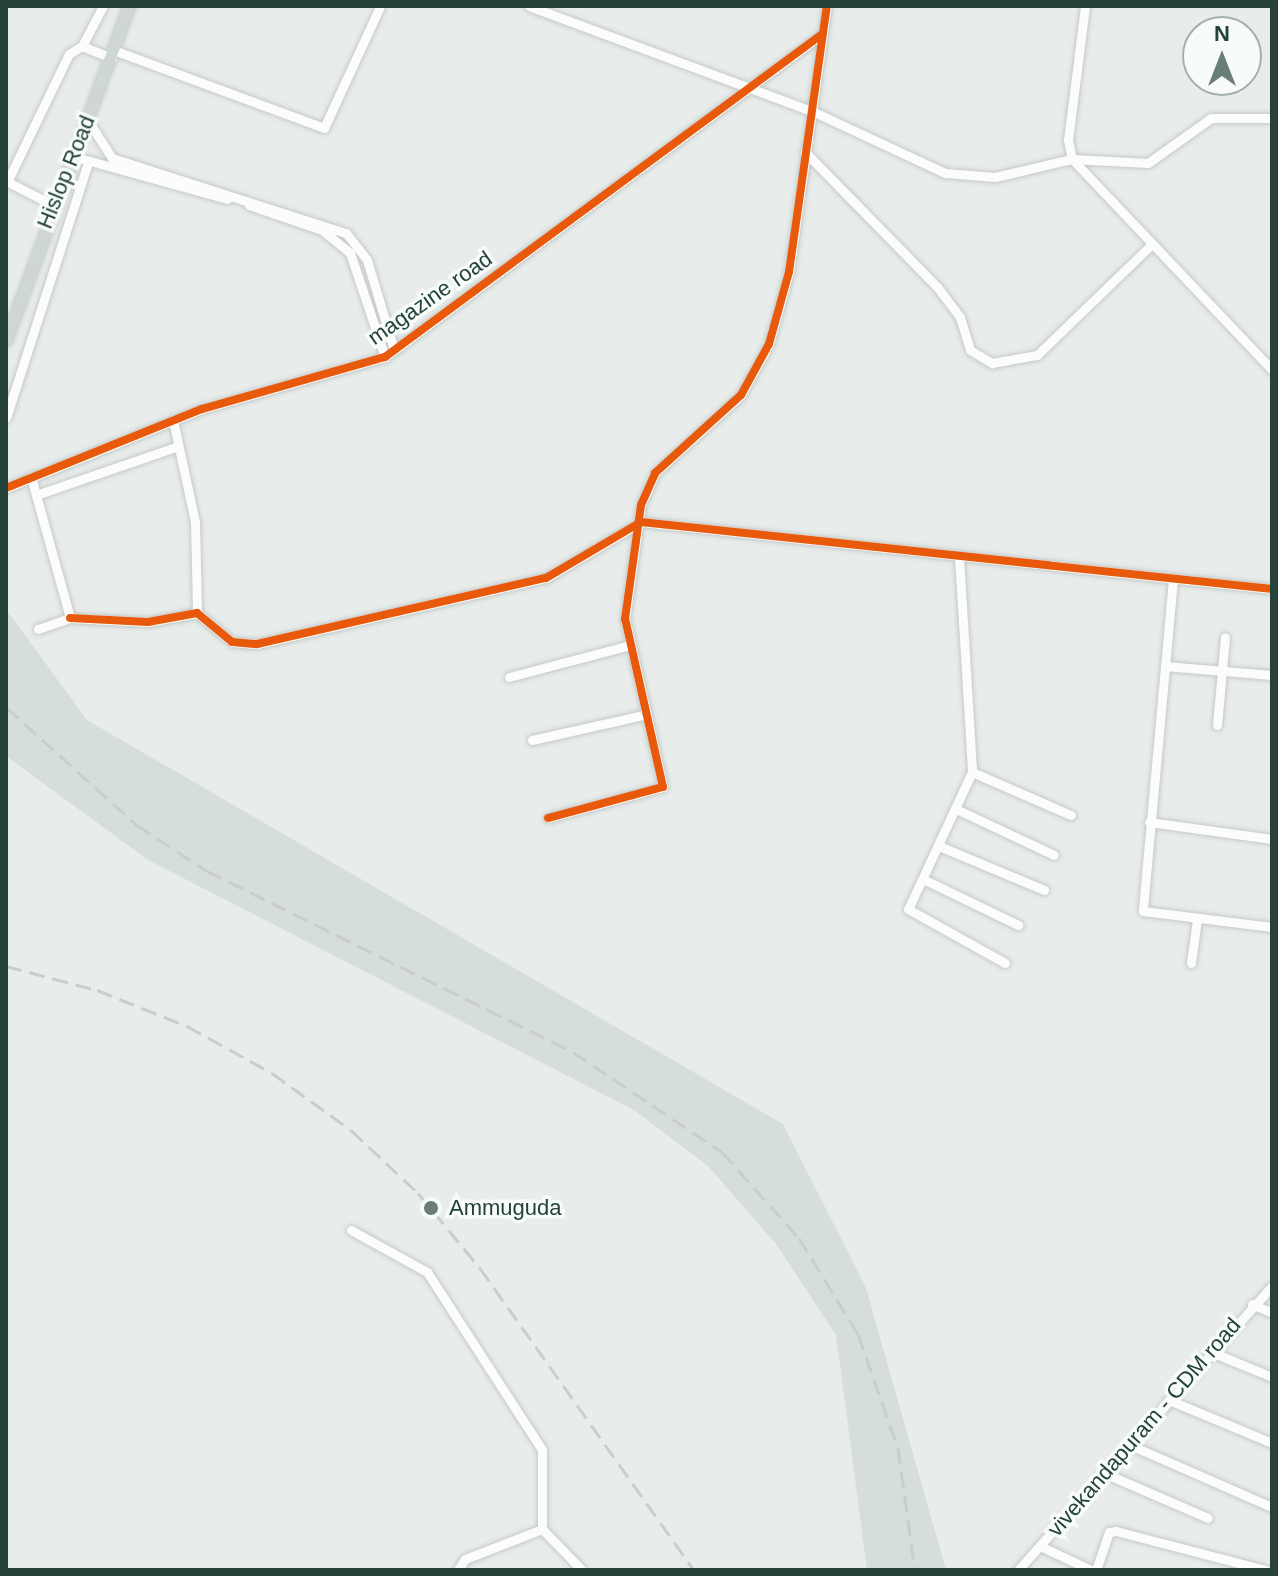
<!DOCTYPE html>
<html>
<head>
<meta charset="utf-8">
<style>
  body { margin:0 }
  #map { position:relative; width:1278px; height:1576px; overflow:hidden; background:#e8edeb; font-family:Arial,sans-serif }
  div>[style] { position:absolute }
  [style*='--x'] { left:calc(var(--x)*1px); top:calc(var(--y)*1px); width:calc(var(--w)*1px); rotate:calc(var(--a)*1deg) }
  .built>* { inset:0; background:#d6dedb }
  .roads { filter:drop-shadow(0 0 2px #c5cac8) drop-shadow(0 0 2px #c5cac8) }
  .minor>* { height:9px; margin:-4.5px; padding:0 4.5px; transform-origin:4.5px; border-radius:4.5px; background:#fcfcfc }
  .major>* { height:11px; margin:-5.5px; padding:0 5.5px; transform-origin:5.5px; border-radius:5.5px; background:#cfd7d5 }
  .rail>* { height:3px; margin-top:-1.5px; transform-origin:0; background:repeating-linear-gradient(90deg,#c9cdcc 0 16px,transparent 0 24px) }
  .cycleway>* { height:8px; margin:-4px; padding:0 4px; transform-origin:4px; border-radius:4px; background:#e8590c }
  .dots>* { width:22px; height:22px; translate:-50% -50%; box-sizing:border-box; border:4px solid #f7fbf9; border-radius:50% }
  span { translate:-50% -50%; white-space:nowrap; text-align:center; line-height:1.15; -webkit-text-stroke:7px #f7fbf9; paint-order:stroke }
  .street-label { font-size:22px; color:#24423a }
  .poi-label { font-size:22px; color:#24423a }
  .left { translate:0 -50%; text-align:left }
  .frame { position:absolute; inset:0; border:8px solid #24423a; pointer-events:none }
  .north { position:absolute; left:1182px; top:16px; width:80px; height:80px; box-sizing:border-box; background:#f7fbf9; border:2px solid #a3b1ad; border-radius:50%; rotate:0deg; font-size:22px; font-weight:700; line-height:32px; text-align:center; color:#24423a }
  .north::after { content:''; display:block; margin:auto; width:28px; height:36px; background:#697e78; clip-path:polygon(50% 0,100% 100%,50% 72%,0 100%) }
</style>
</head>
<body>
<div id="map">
  <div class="built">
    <div style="clip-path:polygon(6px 609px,87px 720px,783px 1124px,866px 1288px,946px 1570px,867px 1570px,836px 1335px,776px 1244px,708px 1166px,634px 1110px,148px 860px,6px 756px)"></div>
  </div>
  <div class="roads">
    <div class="minor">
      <div style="--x:529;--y:6;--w:302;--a:20.4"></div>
      <div style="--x:812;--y:111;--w:147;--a:25"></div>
      <div style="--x:945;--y:173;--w:50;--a:4.6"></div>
      <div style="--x:995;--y:177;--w:79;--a:-13.2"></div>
      <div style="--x:1072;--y:159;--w:76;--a:3"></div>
      <div style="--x:1148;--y:163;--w:77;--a:-35.5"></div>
      <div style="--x:1211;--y:118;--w:61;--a:0"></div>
      <div style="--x:1085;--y:6;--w:135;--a:97.2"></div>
      <div style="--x:1068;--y:140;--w:19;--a:78"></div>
      <div style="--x:1072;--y:159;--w:291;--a:46.5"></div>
      <div style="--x:82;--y:46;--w:45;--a:-62.3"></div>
      <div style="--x:116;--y:51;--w:222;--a:20.3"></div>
      <div style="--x:324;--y:128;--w:134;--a:-65.3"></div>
      <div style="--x:87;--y:119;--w:46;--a:57.3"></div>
      <div style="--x:112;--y:158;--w:246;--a:17.8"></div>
      <div style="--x:346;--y:233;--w:34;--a:52"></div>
      <div style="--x:367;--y:260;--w:94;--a:73.3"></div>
      <div style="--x:805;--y:152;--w:190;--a:45.6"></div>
      <div style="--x:938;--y:288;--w:36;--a:53"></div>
      <div style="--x:960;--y:317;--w:34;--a:73"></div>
      <div style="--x:970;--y:350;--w:26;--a:31"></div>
      <div style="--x:992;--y:363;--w:46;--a:-10.1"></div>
      <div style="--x:1037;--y:355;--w:158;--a:-44"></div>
      <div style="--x:72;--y:156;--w:161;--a:15.5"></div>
      <div style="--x:6;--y:181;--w:51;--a:27.1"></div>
      <div style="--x:7;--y:182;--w:142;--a:-64.2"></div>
      <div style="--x:69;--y:54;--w:15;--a:-32"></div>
      <div style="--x:82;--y:46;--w:32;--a:22"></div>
      <div style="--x:249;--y:205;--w:77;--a:18.9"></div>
      <div style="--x:322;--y:230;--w:36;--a:39"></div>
      <div style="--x:350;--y:253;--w:110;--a:71.4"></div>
      <div style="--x:6;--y:418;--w:268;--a:-72.2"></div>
      <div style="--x:173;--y:420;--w:104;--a:77.8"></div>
      <div style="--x:195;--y:522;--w:91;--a:88.7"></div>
      <div style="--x:31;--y:477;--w:146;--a:74.5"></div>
      <div style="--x:70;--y:618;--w:34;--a:161"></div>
      <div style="--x:6;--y:488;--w:211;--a:-22"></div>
      <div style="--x:202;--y:409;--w:190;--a:-15.9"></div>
      <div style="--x:385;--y:357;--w:542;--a:-36.45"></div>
      <div style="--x:36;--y:495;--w:150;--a:-19"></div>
      <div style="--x:959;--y:557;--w:215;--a:86.5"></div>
      <div style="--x:972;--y:772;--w:151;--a:115"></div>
      <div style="--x:908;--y:909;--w:111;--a:29.1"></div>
      <div style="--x:1173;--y:579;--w:333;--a:95.2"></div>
      <div style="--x:1143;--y:911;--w:130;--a:7.1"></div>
      <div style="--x:70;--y:618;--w:78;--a:2.9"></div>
      <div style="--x:148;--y:622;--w:50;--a:-10.4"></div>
      <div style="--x:197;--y:613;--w:45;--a:39.6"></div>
      <div style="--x:232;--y:642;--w:25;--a:5"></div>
      <div style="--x:257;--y:644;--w:296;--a:-12.9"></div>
      <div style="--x:546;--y:578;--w:110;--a:-30.5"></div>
      <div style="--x:641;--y:522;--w:635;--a:6.06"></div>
      <div style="--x:1165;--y:666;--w:107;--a:4.8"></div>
      <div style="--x:509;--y:677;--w:125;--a:-14.8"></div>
      <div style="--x:1217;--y:725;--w:88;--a:-84.8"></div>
      <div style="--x:532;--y:740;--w:118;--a:-12.7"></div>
      <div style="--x:972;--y:772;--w:108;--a:23.5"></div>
      <div style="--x:956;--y:809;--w:108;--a:25.1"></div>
      <div style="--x:548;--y:818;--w:119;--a:-15.1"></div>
      <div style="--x:663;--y:787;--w:172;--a:-102.7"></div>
      <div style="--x:625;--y:619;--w:115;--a:-82"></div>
      <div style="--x:641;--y:505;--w:35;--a:-66"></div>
      <div style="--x:655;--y:473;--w:116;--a:-42.2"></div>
      <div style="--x:741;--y:395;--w:58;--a:-61.2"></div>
      <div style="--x:769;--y:344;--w:75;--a:-74.5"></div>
      <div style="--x:789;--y:272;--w:269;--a:-81.9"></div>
      <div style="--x:1149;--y:822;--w:124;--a:7.9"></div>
      <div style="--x:939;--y:846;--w:114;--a:22.7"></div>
      <div style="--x:923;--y:879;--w:106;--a:25.8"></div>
      <div style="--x:1191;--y:963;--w:43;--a:-82.1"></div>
      <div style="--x:351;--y:1230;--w:87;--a:28.9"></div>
      <div style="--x:427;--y:1272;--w:212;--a:57.1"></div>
      <div style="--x:542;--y:1450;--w:79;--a:90"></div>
      <div style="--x:542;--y:1529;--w:57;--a:45.7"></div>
      <div style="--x:1252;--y:1304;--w:22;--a:24"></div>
      <div style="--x:1209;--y:1351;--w:68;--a:22.4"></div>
      <div style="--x:1169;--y:1400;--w:112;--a:22.7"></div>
      <div style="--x:1130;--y:1445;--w:155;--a:23.6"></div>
      <div style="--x:1104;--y:1473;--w:113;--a:23.4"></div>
      <div style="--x:1040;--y:1546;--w:56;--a:25.2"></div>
      <div style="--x:458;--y:1570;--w:13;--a:-58"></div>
      <div style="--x:465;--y:1559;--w:83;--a:-21.3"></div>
      <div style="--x:1018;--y:1570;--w:381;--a:-48.2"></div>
      <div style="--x:1096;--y:1570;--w:40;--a:-71.1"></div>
      <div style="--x:1109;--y:1532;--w:7;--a:-8"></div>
      <div style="--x:1116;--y:1531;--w:155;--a:14.6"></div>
    </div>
    <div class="major">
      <div style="--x:6;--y:340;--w:356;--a:-69.8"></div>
    </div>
  </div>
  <div class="rail">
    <div style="--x:6;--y:707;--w:176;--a:42"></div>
    <div style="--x:137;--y:825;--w:84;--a:33.3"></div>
    <div style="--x:207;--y:871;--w:408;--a:26.3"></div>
    <div style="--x:573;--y:1052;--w:179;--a:33.9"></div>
    <div style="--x:722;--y:1152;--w:115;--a:48.2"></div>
    <div style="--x:799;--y:1238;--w:113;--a:58.4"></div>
    <div style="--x:858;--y:1334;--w:121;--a:70.7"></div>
    <div style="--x:898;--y:1448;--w:123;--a:82.1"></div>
    <div style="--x:6;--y:966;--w:94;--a:14.8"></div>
    <div style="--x:97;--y:990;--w:97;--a:21.8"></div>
    <div style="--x:187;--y:1026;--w:97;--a:28.9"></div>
    <div style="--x:272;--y:1073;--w:97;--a:35.8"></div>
    <div style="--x:351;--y:1130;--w:92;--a:43.2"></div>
    <div style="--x:418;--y:1193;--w:97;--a:50.4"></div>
    <div style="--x:480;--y:1268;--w:370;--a:54.7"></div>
  </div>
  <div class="cycleway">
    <div style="--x:6;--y:488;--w:211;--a:-22"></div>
    <div style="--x:202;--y:409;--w:190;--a:-15.9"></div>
    <div style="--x:385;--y:357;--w:542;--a:-36.45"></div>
    <div style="--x:70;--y:618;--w:78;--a:2.9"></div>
    <div style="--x:148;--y:622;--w:50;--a:-10.4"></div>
    <div style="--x:197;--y:613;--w:45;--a:39.6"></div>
    <div style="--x:232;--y:642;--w:25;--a:5"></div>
    <div style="--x:257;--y:644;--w:296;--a:-12.9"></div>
    <div style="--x:546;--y:578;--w:110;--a:-30.5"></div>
    <div style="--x:641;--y:522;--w:635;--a:6.06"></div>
    <div style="--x:548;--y:818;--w:119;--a:-15.1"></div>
    <div style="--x:663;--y:787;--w:172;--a:-102.7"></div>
    <div style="--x:625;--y:619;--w:115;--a:-82"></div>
    <div style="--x:641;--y:505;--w:35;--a:-66"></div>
    <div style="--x:655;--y:473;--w:116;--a:-42.2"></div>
    <div style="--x:741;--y:395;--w:58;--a:-61.2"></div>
    <div style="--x:769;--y:344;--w:75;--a:-74.5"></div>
    <div style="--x:789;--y:272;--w:269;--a:-81.9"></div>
  </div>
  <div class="dots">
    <div style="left:431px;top:1208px;background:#697e78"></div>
  </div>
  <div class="street-label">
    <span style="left:66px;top:172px;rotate:-68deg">Hislop Road</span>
    <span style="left:430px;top:298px;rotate:-35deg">magazine road</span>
    <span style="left:1144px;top:1427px;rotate:-49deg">vivekandapuram - CDM road</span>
  </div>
  <div class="poi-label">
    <span class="left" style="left:449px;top:1208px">Ammuguda</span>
  </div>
  <div class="frame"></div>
  <div class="north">N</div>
</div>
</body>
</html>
